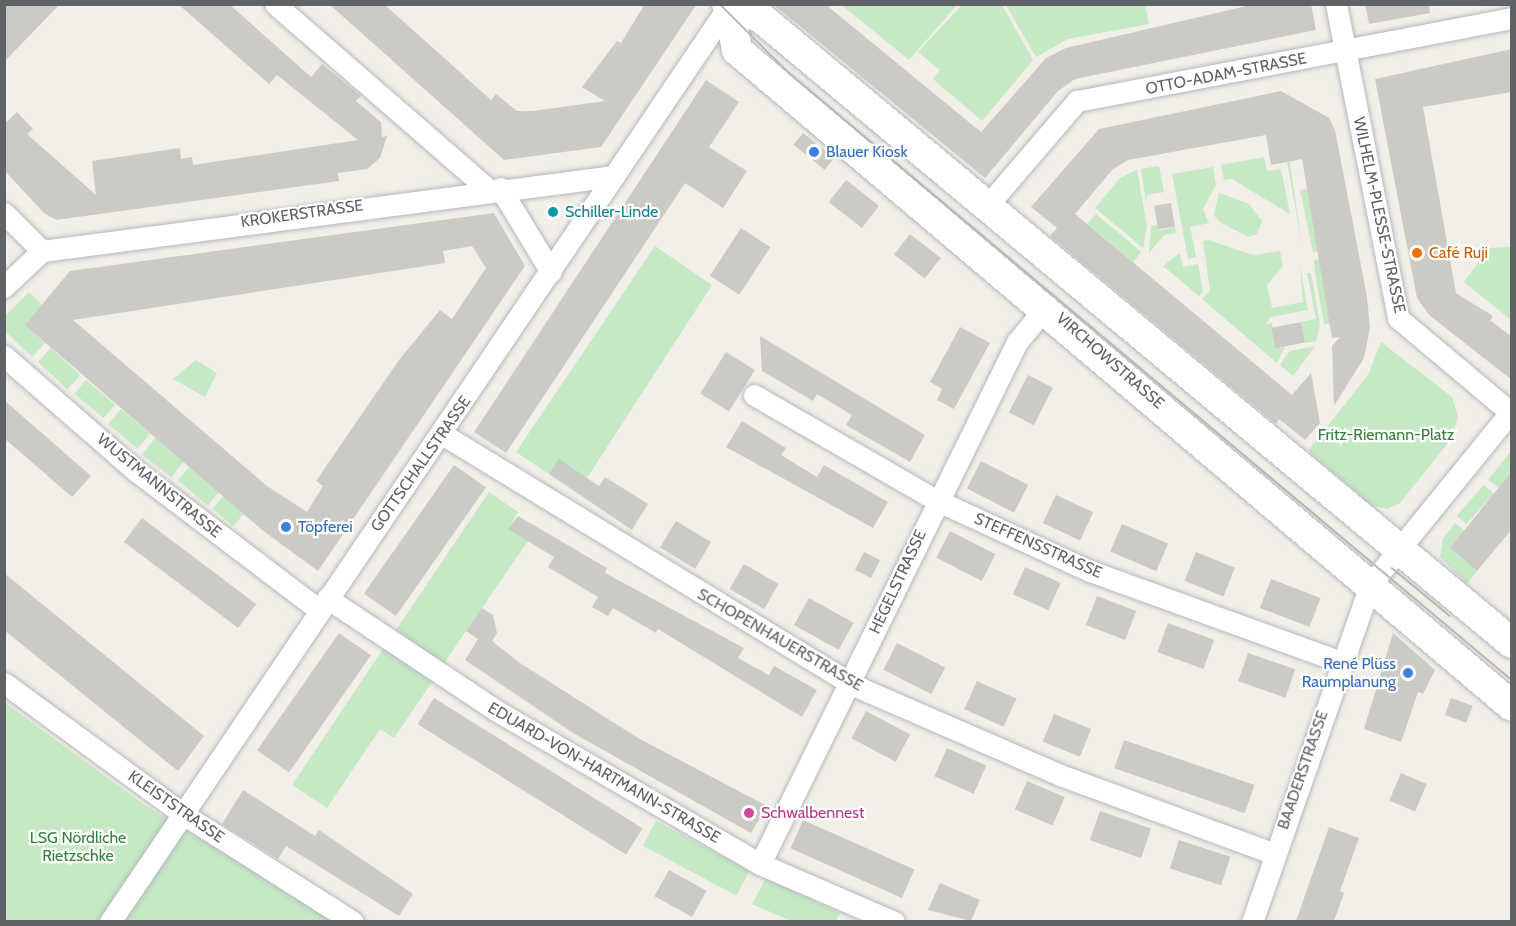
<!DOCTYPE html>
<html>
<head>
<meta charset="utf-8">
<style>
  body { margin:0 }
  #map { position:relative; width:1516px; height:926px; overflow:hidden; background:#f1efe8; font-family:Cabin,sans-serif }
  div>[style] { position:absolute }
  [style*='--x'] { left:calc(var(--x)*1px); top:calc(var(--y)*1px); width:calc(var(--w)*1px); rotate:calc(var(--a)*1deg) }
  .green>* { inset:0; background:#c5e8c5; transform-origin:0 0 }
  .building>* { inset:0; background:#cccac5; transform-origin:0 0 }
  .roads { filter:drop-shadow(0 0 2px #b5b8bc) drop-shadow(0 0 2px #b5b8bc) }
  .minor>* { height:21px; margin:-10.5px; padding:0 10.5px; transform-origin:10.5px; border-radius:10.5px; background:#fff }
  .secondary>* { height:30px; margin:-15px; padding:0 15px; transform-origin:15px; border-radius:15px; background:#fff }
  .tram>* { height:1.5px; margin:-0.75px; padding:0 0.75px; transform-origin:0.75px; border-radius:0.75px; background:#b6b7b8 }
  .dots>* { width:16px; height:16px; translate:-50% -50%; box-sizing:border-box; border:3px solid #fff; border-radius:50% }
  span { translate:-50% -50%; white-space:nowrap; text-align:center; line-height:1.15; -webkit-text-stroke:4.5px #fff; paint-order:stroke }
  .street-label { font-size:16px; color:#5f6368 }
  .shop-label { font-size:16px; color:#366cbe }
  .left { translate:0 -50%; text-align:left }
  .right { translate:-100% -50%; text-align:right }
  .culture-label { font-size:16px; color:#0d838f }
  .food-label { font-size:16px; color:#c56008 }
  .park-label { font-size:16px; color:#348238 }
  .hotel-label { font-size:16px; color:#b23c85 }
  .frame { position:absolute; inset:0; border:6px solid #5f6368; pointer-events:none }
</style>
</head>
<body>
<div id="map">
  <div class="green">
    <div style="clip-path:polygon(842px 5px,957px 5px,909px 60px)"></div>
    <div style="clip-path:polygon(962px 5px,1002px 5px,1033px 60px,982px 121px,933px 79px,940px 70px,918px 52px)"></div>
    <div style="clip-path:polygon(1006px 5px,1145px 5px,1149px 24px,1068px 39px,1036px 57px)"></div>
    <div style="clip-path:polygon(1285px 150px,1288px 150px,1302px 245px)"></div>
    <div style="clip-path:polygon(1264px 157px,1267px 171px,1281px 169px,1290px 214px,1232px 179px,1224px 180px,1221px 165px)"></div>
    <div style="clip-path:polygon(1159px 166px,1164px 192px,1147px 195px,1146px 202px,1141px 169px)"></div>
    <div style="clip-path:polygon(1213px 167px,1216px 185px,1203px 209px,1209px 223px,1190px 227px,1196px 257px,1188px 259px,1172px 174px)"></div>
    <div style="clip-path:polygon(1137px 170px,1147px 226px,1143px 248px,1095px 208px,1120px 178px)"></div>
    <div style="clip-path:polygon(1307px 189px,1319px 251px,1313px 252px,1300px 190px)"></div>
    <div style="clip-path:polygon(1219px 193px,1249px 204px,1262px 221px,1257px 234px,1248px 237px,1220px 222px,1214px 215px)"></div>
    <div style="left:1096px;top:214px;width:59px;height:13px;rotate:40deg"></div>
    <div style="clip-path:polygon(1157px 225px,1159px 231px,1175px 227px,1176px 233px,1164px 235px,1149px 253px,1151px 226px)"></div>
    <div style="clip-path:polygon(1209px 240px,1253px 255px,1280px 251px,1283px 266px,1267px 285px,1272px 308px,1303px 302px,1300px 266px,1308px 310px,1271px 317px,1266px 324px,1272px 323px,1276px 348px,1285px 347px,1277px 363px,1202px 299px,1210px 290px,1203px 241px)"></div>
    <div style="clip-path:polygon(655px 246px,712px 285px,587px 478px,549px 474px,516px 452px)"></div>
    <div style="clip-path:polygon(1511px 247px,1512px 247px,1511px 320px,1464px 282px,1489px 248px)"></div>
    <div style="clip-path:polygon(1180px 253px,1183px 267px,1198px 264px,1203px 291px,1199px 296px,1163px 266px)"></div>
    <div style="clip-path:polygon(1320px 259px,1332px 324px,1324px 324px,1315px 272px,1314px 260px)"></div>
    <div style="clip-path:polygon(1307px 273px,1311px 273px,1320px 325px,1316px 341px,1305px 343px,1301px 322px,1316px 319px)"></div>
    <div style="clip-path:polygon(29px 292px,42px 305px,26px 324px,45px 343px,32px 357px,5px 331px,4px 317px)"></div>
    <div style="clip-path:polygon(1381px 342px,1452px 397px,1458px 417px,1452px 438px,1400px 503px,1387px 509px,1372px 505px,1308px 451px,1368px 375px)"></div>
    <div style="clip-path:polygon(1315px 346px,1293px 376px,1280px 365px,1290px 351px)"></div>
    <div style="left:51px;top:348px;width:40px;height:19px;rotate:43deg"></div>
    <div style="clip-path:polygon(196px 360px,217px 373px,205px 397px,173px 379px)"></div>
    <div style="left:86px;top:380px;width:38px;height:18px;rotate:40deg"></div>
    <div style="left:121px;top:409px;width:38px;height:20px;rotate:40deg"></div>
    <div style="left:155px;top:438px;width:37px;height:21px;rotate:38deg"></div>
    <div style="clip-path:polygon(1511px 451px,1511px 472px,1499px 488px,1488px 480px)"></div>
    <div style="left:190px;top:466px;width:39px;height:19px;rotate:40deg"></div>
    <div style="left:1484px;top:485px;width:13px;height:41px;rotate:42deg"></div>
    <div style="clip-path:polygon(489px 492px,518px 512px,509px 528px,528px 541px,444px 663px,396px 630px)"></div>
    <div style="left:224px;top:495px;width:27px;height:18px;rotate:39deg"></div>
    <div style="clip-path:polygon(1455px 523px,1465px 531px,1450px 548px,1477px 571px,1467px 584px,1440px 557px,1443px 539px)"></div>
    <div style="clip-path:polygon(385px 646px,434px 679px,394px 738px,380px 729px,327px 808px,292px 785px)"></div>
    <div style="clip-path:polygon(4px 702px,143px 804px,336px 921px,5px 921px)"></div>
    <div style="left:656px;top:821px;width:106px;height:28px;rotate:28deg"></div>
    <div style="clip-path:polygon(766px 878px,840px 913px,836px 921px,791px 921px,752px 904px)"></div>
  </div>
  <div class="building">
    <div style="clip-path:polygon(4px 4px,60px 4px,4px 62px)"></div>
    <div style="clip-path:polygon(178px 4px,229px 4px,311px 77px,322px 64px,361px 96px,356px 101px,381px 122px,382px 137px,387px 136px,380px 158px,367px 169px,338px 173px,339px 181px,56px 220px,44px 213px,4px 170px,4px 124px,17px 112px,33px 129px,27px 134px,96px 195px,92px 161px,180px 148px,181px 159px,192px 157px,193px 165px,358px 140px,277px 75px,269px 84px)"></div>
    <div style="clip-path:polygon(329px 4px,384px 4px,491px 100px,496px 94px,517px 111px,533px 111px,605px 101px,582px 87px,617px 41px,621px 43px,645px 4px,697px 4px,601px 147px,504px 160px)"></div>
    <div style="clip-path:polygon(773px 4px,825px 4px,981px 132px,1046px 58px,1066px 48px,1255px 4px,1311px 4px,1316px 30px,1075px 79px,1058px 91px,985px 178px)"></div>
    <div style="clip-path:polygon(1365px 4px,1429px 4px,1430px 13px,1369px 24px)"></div>
    <div style="clip-path:polygon(1512px 49px,1512px 92px,1423px 107px,1456px 293px,1493px 316px,1490px 320px,1512px 337px,1512px 380px,1429px 315px,1417px 298px,1375px 79px)"></div>
    <div style="clip-path:polygon(706px 80px,739px 102px,709px 147px,747px 171px,723px 208px,685px 183px,506px 453px,474px 432px)"></div>
    <div style="clip-path:polygon(1281px 91px,1329px 118px,1335px 130px,1367px 297px,1370px 328px,1364px 358px,1334px 406px,1332px 346px,1340px 337px,1332px 338px,1302px 159px,1271px 165px,1266px 135px,1128px 160px,1113px 169px,1075px 214px,1292px 395px,1311px 373px,1320px 423px,1305px 440px,1279px 419px,1276px 424px,1050px 236px,1057px 228px,1031px 207px,1099px 129px)"></div>
    <div style="left:803px;top:133px;width:40px;height:15px;rotate:39deg"></div>
    <div style="left:846px;top:180px;width:42px;height:28px;rotate:38deg"></div>
    <div style="left:1171px;top:203px;width:24px;height:17px;rotate:81deg"></div>
    <div style="clip-path:polygon(evenodd,494px 213px,525px 266px,318px 571px,262px 530px,25px 325px,70px 271px,494px 213px,472px 246px,486px 268px,452px 319px,440px 310px,399px 360px,316px 481px,323px 486px,307px 512px,267px 486px,73px 320px,445px 263px,443px 251px,472px 246px)"></div>
    <div style="left:741px;top:228px;width:35px;height:57px;rotate:33deg"></div>
    <div style="left:910px;top:234px;width:39px;height:26px;rotate:38deg"></div>
    <div style="left:1301px;top:322px;width:21px;height:30px;rotate:79deg"></div>
    <div style="clip-path:polygon(960px 327px,990px 343px,954px 409px,937px 400px,942px 389px,930px 382px)"></div>
    <div style="clip-path:polygon(760px 336px,925px 435px,910px 462px,846px 425px,852px 415px,817px 394px,813px 401px,762px 371px)"></div>
    <div style="left:726px;top:352px;width:34px;height:49px;rotate:32deg"></div>
    <div style="left:1028px;top:375px;width:28px;height:42px;rotate:27deg"></div>
    <div style="clip-path:polygon(4px 400px,91px 476px,72px 497px,4px 438px)"></div>
    <div style="clip-path:polygon(742px 421px,786px 448px,781px 455px,817px 477px,824px 465px,888px 502px,873px 528px,726px 447px)"></div>
    <div style="clip-path:polygon(559px 459px,599px 486px,605px 477px,648px 504px,632px 530px,549px 474px)"></div>
    <div style="left:981px;top:461px;width:53px;height:31px;rotate:27deg"></div>
    <div style="left:454px;top:465px;width:39px;height:157px;rotate:35deg"></div>
    <div style="clip-path:polygon(1512px 471px,1512px 529px,1477px 571px,1450px 548px)"></div>
    <div style="left:1056px;top:495px;width:41px;height:31px;rotate:25deg"></div>
    <div style="clip-path:polygon(518px 516px,607px 568px,605px 573px,744px 648px,738px 658px,769px 675px,774px 666px,817px 690px,802px 717px,658px 629px,656px 633px,613px 608px,608px 616px,592px 607px,598px 597px,548px 567px,554px 557px,508px 529px)"></div>
    <div style="left:142px;top:518px;width:143px;height:30px;rotate:37deg"></div>
    <div style="left:676px;top:521px;width:41px;height:31px;rotate:31deg"></div>
    <div style="left:1122px;top:524px;width:50px;height:30px;rotate:23deg"></div>
    <div style="left:950px;top:531px;width:51px;height:30px;rotate:27deg"></div>
    <div style="left:864px;top:552px;width:18px;height:20px;rotate:27deg"></div>
    <div style="left:1196px;top:552px;width:42px;height:31px;rotate:22deg"></div>
    <div style="left:744px;top:564px;width:40px;height:29px;rotate:30deg"></div>
    <div style="left:1025px;top:567px;width:39px;height:30px;rotate:24deg"></div>
    <div style="clip-path:polygon(4px 573px,204px 736px,178px 771px,4px 630px)"></div>
    <div style="left:1271px;top:579px;width:53px;height:31px;rotate:21deg"></div>
    <div style="left:1097px;top:596px;width:42px;height:31px;rotate:21deg"></div>
    <div style="left:809px;top:598px;width:51px;height:31px;rotate:29deg"></div>
    <div style="clip-path:polygon(482px 608px,493px 615px,497px 633px,492px 641px,520px 663px,638px 738px,767px 806px,751px 833px,573px 733px,465px 660px,478px 639px,466px 631px)"></div>
    <div style="left:1168px;top:623px;width:49px;height:31px;rotate:20deg"></div>
    <div style="left:339px;top:633px;width:39px;height:143px;rotate:35deg"></div>
    <div style="clip-path:polygon(1393px 633px,1435px 670px,1423px 694px,1418px 692px,1401px 742px,1364px 729px)"></div>
    <div style="left:897px;top:643px;width:54px;height:30px;rotate:27deg"></div>
    <div style="left:1248px;top:653px;width:50px;height:30px;rotate:19deg"></div>
    <div style="left:977px;top:681px;width:43px;height:31px;rotate:24deg"></div>
    <div style="left:434px;top:698px;width:246px;height:31px;rotate:32deg"></div>
    <div style="left:1451px;top:698px;width:23px;height:18px;rotate:20deg"></div>
    <div style="left:866px;top:711px;width:50px;height:31px;rotate:28deg"></div>
    <div style="left:1054px;top:714px;width:40px;height:30px;rotate:22deg"></div>
    <div style="left:1124px;top:740px;width:138px;height:30px;rotate:19deg"></div>
    <div style="left:947px;top:748px;width:43px;height:31px;rotate:24deg"></div>
    <div style="left:1401px;top:773px;width:28px;height:30px;rotate:23deg"></div>
    <div style="left:1027px;top:781px;width:41px;height:31px;rotate:23deg"></div>
    <div style="clip-path:polygon(243px 790px,315px 836px,319px 830px,413px 894px,399px 916px,286px 846px,278px 859px,222px 824px)"></div>
    <div style="left:1100px;top:811px;width:54px;height:31px;rotate:19deg"></div>
    <div style="left:803px;top:820px;width:122px;height:31px;rotate:24deg"></div>
    <div style="clip-path:polygon(1329px 827px,1359px 838px,1340px 891px,1344px 893px,1334px 921px,1296px 921px)"></div>
    <div style="left:1179px;top:840px;width:54px;height:30px;rotate:18deg"></div>
    <div style="left:669px;top:870px;width:43px;height:30px;rotate:29deg"></div>
    <div style="clip-path:polygon(940px 883px,980px 900px,971px 921px,928px 910px)"></div>
  </div>
  <div class="roads">
    <div class="minor">
      <div style="--x:275;--y:4;--w:281;--a:41"></div>
      <div style="--x:1336;--y:4;--w:320;--a:78.8"></div>
      <div style="--x:1398;--y:318;--w:146;--a:40"></div>
      <div style="--x:500;--y:188;--w:98;--a:58.7"></div>
      <div style="--x:986;--y:207;--w:140;--a:-49.4"></div>
      <div style="--x:1077;--y:101;--w:443;--a:-10.8"></div>
      <div style="--x:4;--y:213;--w:54;--a:45"></div>
      <div style="--x:42;--y:251;--w:577;--a:-7.47"></div>
      <div style="--x:4;--y:287;--w:52;--a:-43.5"></div>
      <div style="--x:4;--y:356;--w:175;--a:41.1"></div>
      <div style="--x:136;--y:471;--w:230;--a:37.2"></div>
      <div style="--x:754;--y:395;--w:210;--a:30"></div>
      <div style="--x:936;--y:500;--w:170;--a:24.8"></div>
      <div style="--x:1090;--y:571;--w:265;--a:19.9"></div>
      <div style="--x:442;--y:434;--w:479;--a:31.4"></div>
      <div style="--x:851;--y:684;--w:228;--a:23.5"></div>
      <div style="--x:1060;--y:775;--w:229;--a:20.2"></div>
      <div style="--x:327;--y:598;--w:204;--a:33.6"></div>
      <div style="--x:497;--y:711;--w:304;--a:30.2"></div>
      <div style="--x:760;--y:864;--w:146;--a:23.4"></div>
      <div style="--x:4;--y:683;--w:222;--a:36.2"></div>
      <div style="--x:183;--y:814;--w:201;--a:32.4"></div>
      <div style="--x:760;--y:864;--w:582;--a:-63.79"></div>
      <div style="--x:1017;--y:342;--w:47;--a:-50.2"></div>
      <div style="--x:110;--y:922;--w:1108;--a:-55.97"></div>
      <div style="--x:1252;--y:922;--w:357;--a:-70.7"></div>
      <div style="--x:1370;--y:585;--w:225;--a:-50.9"></div>
    </div>
    <div class="secondary">
      <div style="--x:727;--y:4;--w:35;--a:22"></div>
      <div style="--x:760;--y:17;--w:978;--a:39.78"></div>
      <div style="--x:729;--y:6;--w:45;--a:79.7"></div>
      <div style="--x:737;--y:50;--w:1015;--a:40.25"></div>
    </div>
  </div>
  <div class="tram">
    <div style="--x:720;--y:4;--w:98;--a:45"></div>
    <div style="--x:789;--y:73;--w:944;--a:40.02"></div>
    <div style="--x:1392;--y:568;--w:75;--a:39.6"></div>
  </div>
  <div class="dots">
    <div style="left:814px;top:152px;background:#3f7fe0"></div>
    <div style="left:553px;top:212px;background:#0f9aa8"></div>
    <div style="left:1417px;top:253px;background:#e8710a"></div>
    <div style="left:286px;top:527px;background:#3f7fe0"></div>
    <div style="left:1408px;top:673px;background:#3f7fe0"></div>
    <div style="left:749px;top:813px;background:#d1479c"></div>
  </div>
  <div class="street-label">
    <span style="left:1226px;top:74px;rotate:-11deg">OTTO-ADAM-STRASSE</span>
    <span style="left:302px;top:214px;rotate:-8deg">KROKERSTRASSE</span>
    <span style="left:1379px;top:215px;rotate:78deg">WILHELM-PLESSE-STRASSE</span>
    <span style="left:1110px;top:361px;rotate:41deg">VIRCHOWSTRASSE</span>
    <span style="left:421px;top:464px;rotate:-55deg">GOTTSCHALLSTRASSE</span>
    <span style="left:159px;top:486px;rotate:39deg">WUSTMANNSTRASSE</span>
    <span style="left:1038px;top:546px;rotate:24deg">STEFFENSSTRASSE</span>
    <span style="left:898px;top:582px;rotate:-65deg">HEGELSTRASSE</span>
    <span style="left:780px;top:640px;rotate:30deg">SCHOPENHAUERSTRASSE</span>
    <span style="left:1303px;top:770px;rotate:-71deg">BAADERSTRASSE</span>
    <span style="left:604px;top:773px;rotate:30deg">EDUARD-VON-HARTMANN-STRASSE</span>
    <span style="left:176px;top:807px;rotate:35deg">KLEISTSTRASSE</span>
  </div>
  <div class="shop-label">
    <span class="left" style="left:826px;top:152px">Blauer Kiosk</span>
    <span class="left" style="left:298px;top:527px">Töpferei</span>
    <span class="right" style="left:1396px;top:673px">René Plüss<br>Raumplanung</span>
  </div>
  <div class="culture-label">
    <span class="left" style="left:565px;top:212px">Schiller-Linde</span>
  </div>
  <div class="food-label">
    <span class="left" style="left:1429px;top:253px">Café Ruji</span>
  </div>
  <div class="park-label">
    <span style="left:1386px;top:435px">Fritz-Riemann-Platz</span>
    <span style="left:78px;top:847px">LSG Nördliche<br>Rietzschke</span>
  </div>
  <div class="hotel-label">
    <span class="left" style="left:761px;top:813px">Schwalbennest</span>
  </div>
  <div class="frame"></div>
</div>
</body>
</html>
